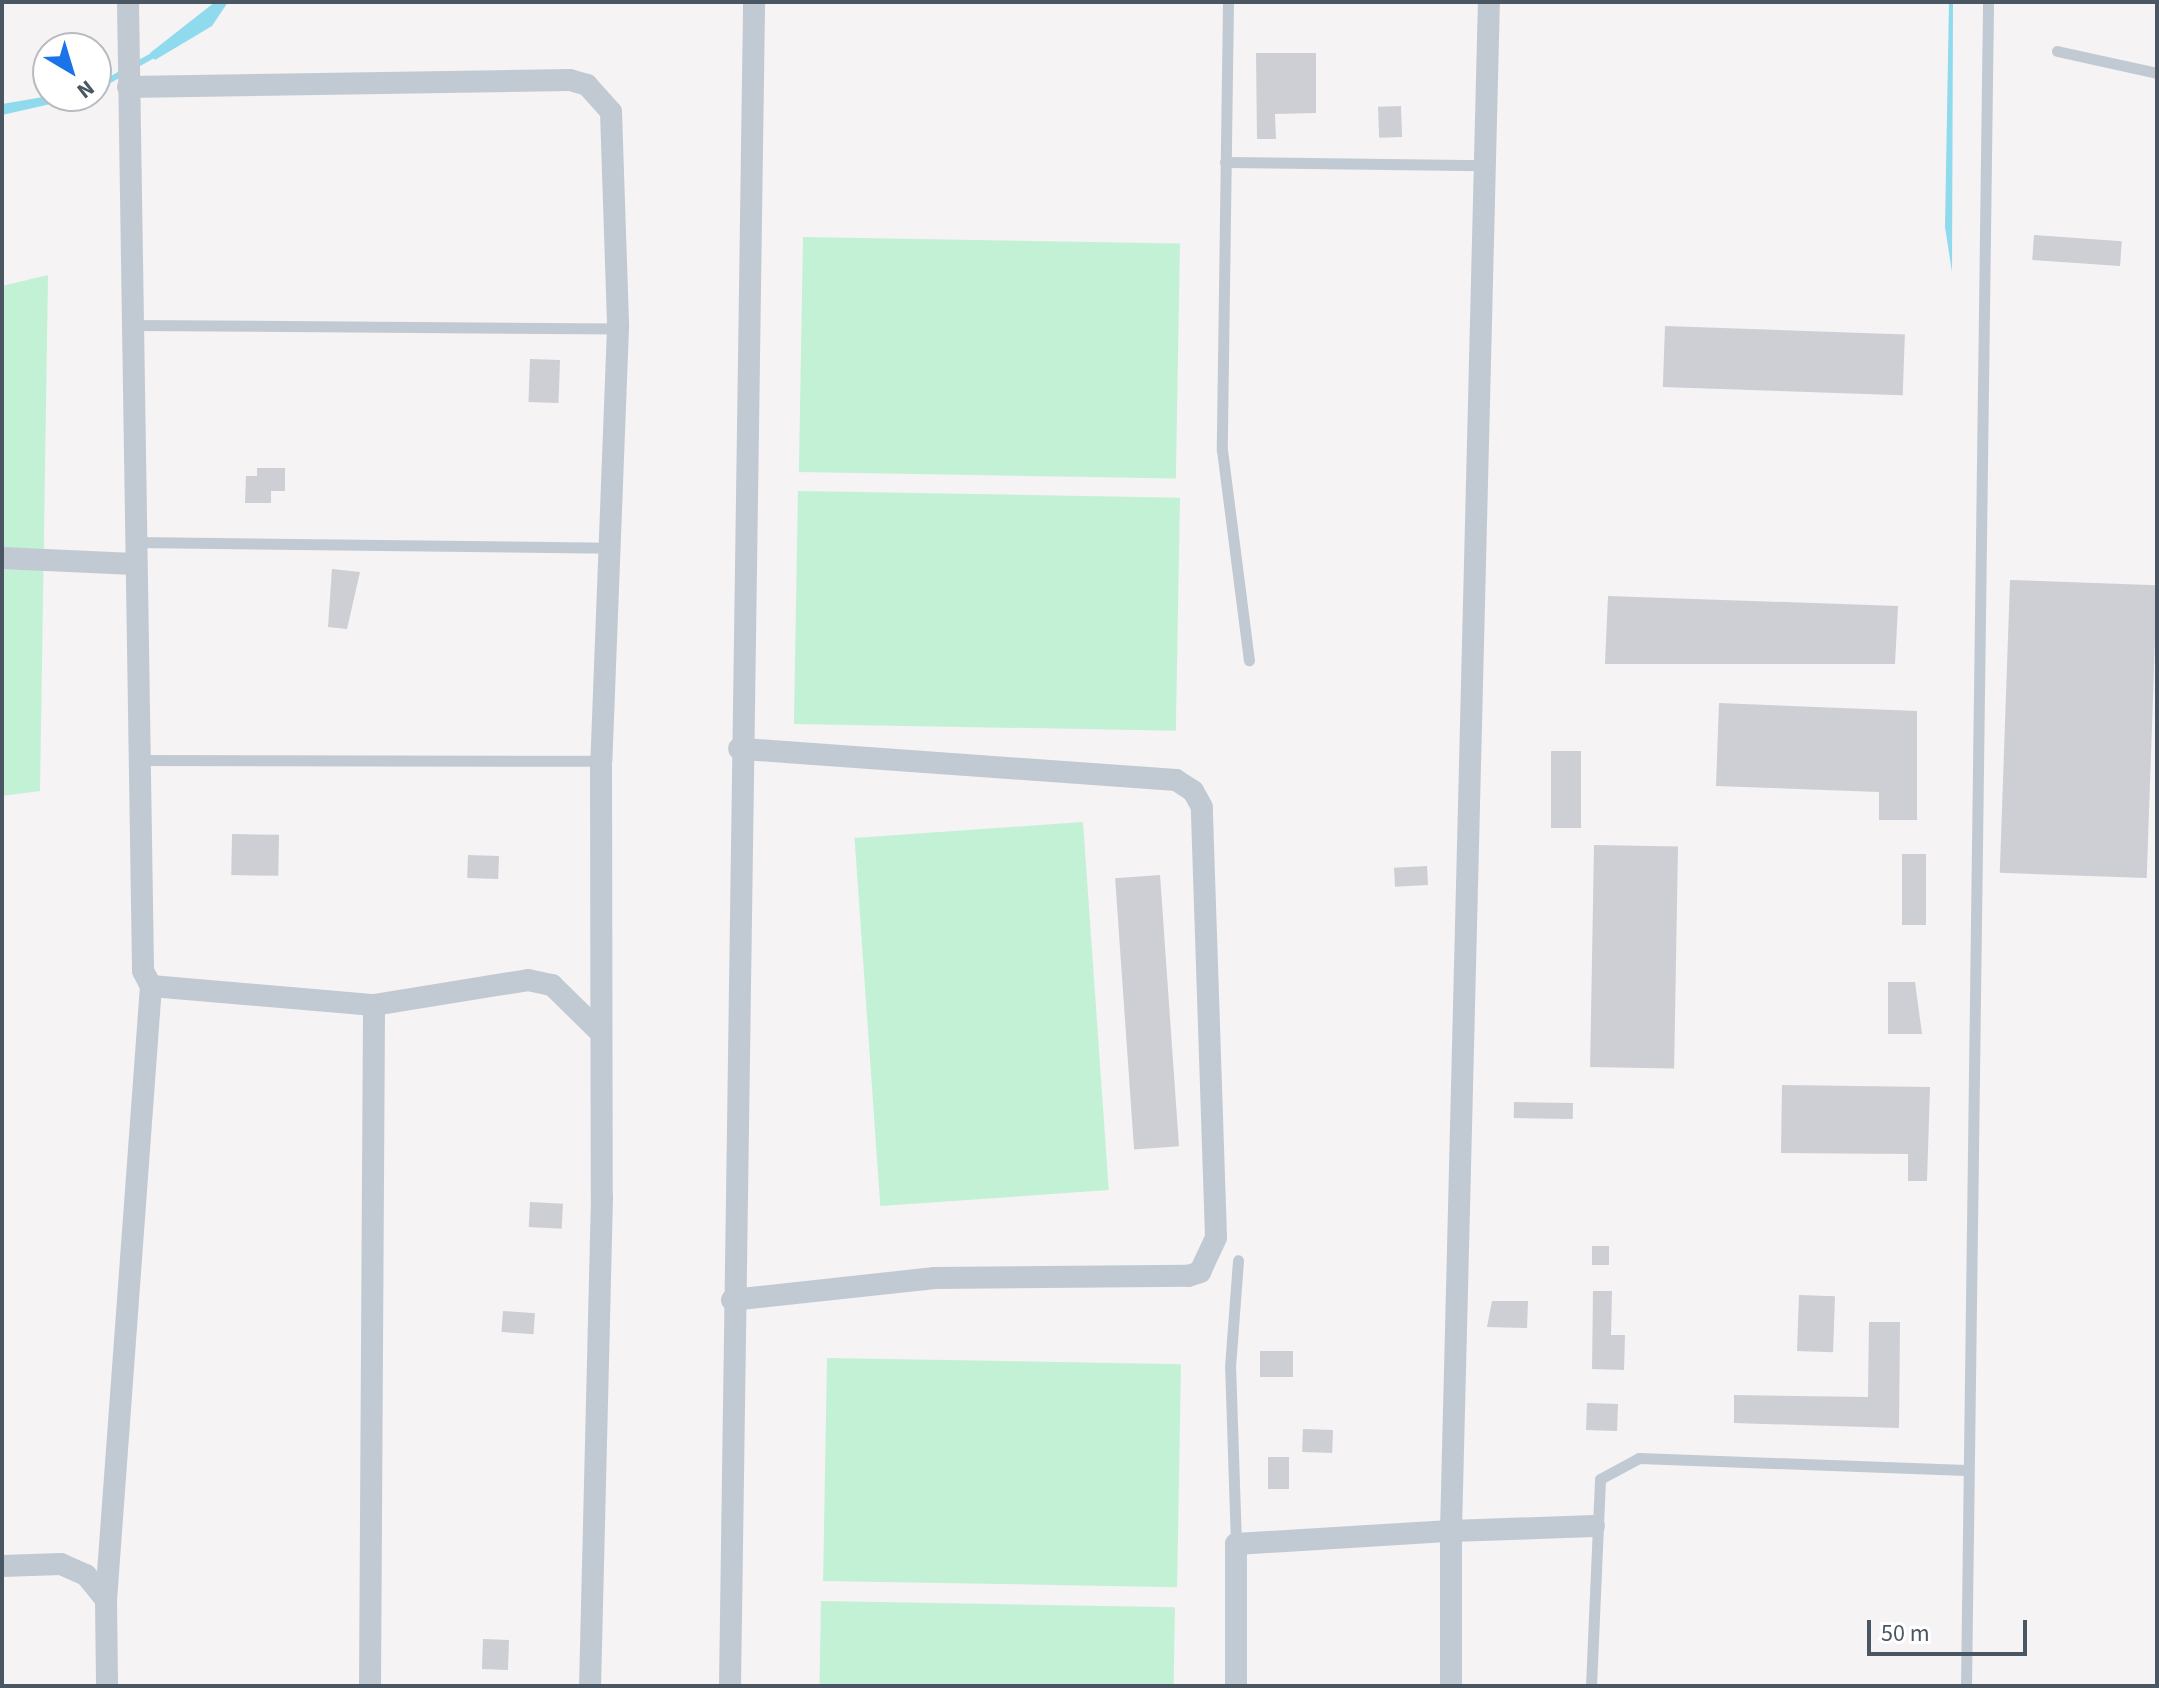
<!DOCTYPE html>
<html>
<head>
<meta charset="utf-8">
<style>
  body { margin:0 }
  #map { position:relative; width:2159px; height:1688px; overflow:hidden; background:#f5f3f3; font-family:"Source Sans 3",sans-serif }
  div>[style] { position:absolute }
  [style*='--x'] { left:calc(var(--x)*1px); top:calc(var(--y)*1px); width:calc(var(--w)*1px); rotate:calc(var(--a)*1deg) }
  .green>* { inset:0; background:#c3f1d5; transform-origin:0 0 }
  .water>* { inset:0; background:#90daee }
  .stream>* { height:6px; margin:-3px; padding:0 3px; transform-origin:3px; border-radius:3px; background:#90daee }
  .building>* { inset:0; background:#cdcfd5; transform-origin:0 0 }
  .service>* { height:11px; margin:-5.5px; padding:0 5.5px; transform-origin:5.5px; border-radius:5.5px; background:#c1cad2 }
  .minor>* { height:22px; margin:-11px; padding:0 11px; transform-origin:11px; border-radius:11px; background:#c1cad2 }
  span { translate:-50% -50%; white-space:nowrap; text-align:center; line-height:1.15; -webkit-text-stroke:7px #fff; paint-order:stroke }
  .frame { position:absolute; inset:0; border:4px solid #4a5661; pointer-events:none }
  .north { position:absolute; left:32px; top:32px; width:80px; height:80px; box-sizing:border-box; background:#fff; border:2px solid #b7bbc0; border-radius:50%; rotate:142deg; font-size:22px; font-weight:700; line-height:32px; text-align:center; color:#4a5661 }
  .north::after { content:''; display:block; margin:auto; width:28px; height:36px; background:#1a73e8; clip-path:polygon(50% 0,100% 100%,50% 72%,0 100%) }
  .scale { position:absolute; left:1867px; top:1620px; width:160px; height:36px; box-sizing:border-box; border:4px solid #4a5661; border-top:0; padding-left:10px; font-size:24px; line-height:28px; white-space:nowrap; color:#4a5661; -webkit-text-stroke:6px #fff; paint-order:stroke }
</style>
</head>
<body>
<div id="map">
  <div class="green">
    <div style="left:803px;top:237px;width:377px;height:235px;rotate:1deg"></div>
    <div style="clip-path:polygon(48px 275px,40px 791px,2px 796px,2px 286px)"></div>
    <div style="left:798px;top:491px;width:382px;height:233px;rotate:1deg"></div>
    <div style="left:1083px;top:822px;width:369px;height:229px;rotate:86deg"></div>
    <div style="left:827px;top:1358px;width:354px;height:223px;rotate:1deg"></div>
    <div style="left:821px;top:1601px;width:354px;height:85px;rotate:1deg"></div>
  </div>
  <div class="water">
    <div style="clip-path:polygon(215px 2px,228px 2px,212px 26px,155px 60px,150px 53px)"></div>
    <div style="clip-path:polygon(1949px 2px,1953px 2px,1952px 272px,1945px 227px)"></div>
    <div style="clip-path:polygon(49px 96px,86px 96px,2px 115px,2px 104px)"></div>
  </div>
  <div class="stream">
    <div style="--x:134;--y:66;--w:29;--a:-29"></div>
    <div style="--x:96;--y:88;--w:32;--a:-30"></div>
  </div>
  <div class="building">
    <div style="clip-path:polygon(1256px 53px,1316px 53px,1316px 113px,1275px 114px,1276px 139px,1257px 139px)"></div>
    <div style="left:1401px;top:106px;width:31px;height:23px;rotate:88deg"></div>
    <div style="left:2034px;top:235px;width:88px;height:25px;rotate:4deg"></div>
    <div style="left:1665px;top:326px;width:240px;height:61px;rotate:2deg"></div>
    <div style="left:530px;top:359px;width:30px;height:43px;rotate:2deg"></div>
    <div style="clip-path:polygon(257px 468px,285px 468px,285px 491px,271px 491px,271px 503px,245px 503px,246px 476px,257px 476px)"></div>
    <div style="clip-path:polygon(332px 569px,360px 572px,347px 629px,328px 627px)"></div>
    <div style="left:2010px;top:580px;width:147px;height:293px;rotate:2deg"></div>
    <div style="clip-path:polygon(1608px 596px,1898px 606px,1895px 664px,1605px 664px)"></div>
    <div style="clip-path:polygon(1719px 703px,1917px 711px,1917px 820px,1879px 820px,1879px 792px,1716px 786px)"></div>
    <div style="left:1551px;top:751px;width:30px;height:77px"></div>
    <div style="left:232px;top:834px;width:47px;height:41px;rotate:1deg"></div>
    <div style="left:1594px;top:845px;width:84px;height:222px;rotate:1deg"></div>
    <div style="left:1902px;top:854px;width:24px;height:71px"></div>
    <div style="left:468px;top:855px;width:31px;height:23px;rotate:2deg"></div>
    <div style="left:1427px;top:866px;width:19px;height:33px;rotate:87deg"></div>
    <div style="left:1160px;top:875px;width:272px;height:45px;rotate:86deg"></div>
    <div style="clip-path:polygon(1888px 982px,1915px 982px,1922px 1034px,1888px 1034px)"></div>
    <div style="clip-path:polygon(1782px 1085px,1930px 1087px,1927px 1181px,1908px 1181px,1908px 1154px,1781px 1153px)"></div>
    <div style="left:1514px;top:1102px;width:59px;height:16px;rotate:1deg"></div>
    <div style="left:530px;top:1202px;width:33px;height:25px;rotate:3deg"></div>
    <div style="left:1592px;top:1246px;width:17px;height:19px"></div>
    <div style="clip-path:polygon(1593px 1291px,1612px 1291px,1611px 1335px,1625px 1335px,1624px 1370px,1592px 1369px)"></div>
    <div style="left:1799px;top:1295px;width:36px;height:56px;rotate:2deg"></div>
    <div style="clip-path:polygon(1492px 1301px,1528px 1301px,1527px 1328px,1487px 1327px)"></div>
    <div style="left:503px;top:1311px;width:32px;height:21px;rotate:4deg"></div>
    <div style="clip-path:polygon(1869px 1322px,1900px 1322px,1899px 1428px,1734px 1423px,1734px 1395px,1868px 1397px)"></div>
    <div style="left:1260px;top:1351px;width:33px;height:26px"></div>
    <div style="left:1587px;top:1403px;width:31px;height:27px;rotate:2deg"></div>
    <div style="left:1303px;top:1429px;width:30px;height:23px;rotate:2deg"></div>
    <div style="left:1268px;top:1457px;width:21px;height:32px"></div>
    <div style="left:483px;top:1639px;width:26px;height:30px;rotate:2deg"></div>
  </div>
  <div class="service">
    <div style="--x:1228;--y:2;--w:448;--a:90.8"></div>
    <div style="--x:1222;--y:450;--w:212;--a:82.7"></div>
    <div style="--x:2057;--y:51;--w:102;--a:12.4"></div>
    <div style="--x:1225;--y:162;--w:260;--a:0.7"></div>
    <div style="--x:131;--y:325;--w:487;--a:0.4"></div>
    <div style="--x:135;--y:542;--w:475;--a:0.7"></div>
    <div style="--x:138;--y:760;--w:463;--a:0.1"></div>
    <div style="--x:1236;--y:1544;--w:177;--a:-91.9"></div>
    <div style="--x:1230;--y:1367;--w:107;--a:-85.7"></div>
    <div style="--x:1591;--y:1686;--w:207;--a:-87.5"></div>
    <div style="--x:1600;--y:1479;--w:44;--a:-28.3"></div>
    <div style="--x:1639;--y:1458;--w:327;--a:2.1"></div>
    <div style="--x:1966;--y:1686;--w:1684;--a:-89.25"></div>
  </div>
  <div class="minor">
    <div style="--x:128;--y:2;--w:969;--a:89.11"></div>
    <div style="--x:143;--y:971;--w:17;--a:62"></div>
    <div style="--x:151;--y:986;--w:224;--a:4.9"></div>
    <div style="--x:374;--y:1005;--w:156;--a:-9.2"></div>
    <div style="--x:528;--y:980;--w:25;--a:12"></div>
    <div style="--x:552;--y:985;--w:64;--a:44.4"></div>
    <div style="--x:128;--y:87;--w:442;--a:-0.9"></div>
    <div style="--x:570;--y:80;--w:18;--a:16"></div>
    <div style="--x:587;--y:85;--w:36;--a:48"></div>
    <div style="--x:611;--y:112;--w:216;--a:88.1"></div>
    <div style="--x:618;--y:328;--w:433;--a:92.2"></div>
    <div style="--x:601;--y:761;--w:436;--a:89.9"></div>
    <div style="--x:602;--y:1197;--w:489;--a:91.4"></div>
    <div style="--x:2;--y:558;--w:132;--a:2.6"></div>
    <div style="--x:732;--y:1300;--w:204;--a:-6.2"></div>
    <div style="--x:935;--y:1278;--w:253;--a:-0.5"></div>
    <div style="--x:1188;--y:1276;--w:13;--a:-18"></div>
    <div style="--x:1200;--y:1272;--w:38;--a:-65"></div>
    <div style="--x:1216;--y:1237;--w:430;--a:-91.9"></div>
    <div style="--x:1202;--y:807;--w:18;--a:-119"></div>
    <div style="--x:1193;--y:791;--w:20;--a:-147"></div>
    <div style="--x:1176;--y:780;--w:438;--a:-175.9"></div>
    <div style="--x:2;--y:1566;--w:59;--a:-1.9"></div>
    <div style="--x:61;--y:1564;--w:27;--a:24"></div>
    <div style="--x:86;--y:1575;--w:32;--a:51"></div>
    <div style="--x:106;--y:1600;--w:86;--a:89.3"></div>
    <div style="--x:106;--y:1600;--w:616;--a:-85.81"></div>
    <div style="--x:370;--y:1686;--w:681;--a:-89.66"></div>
    <div style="--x:730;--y:1686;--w:1684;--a:-89.18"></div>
    <div style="--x:1236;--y:1686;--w:142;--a:-90"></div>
    <div style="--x:1236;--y:1544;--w:215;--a:-3.5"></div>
    <div style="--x:1451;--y:1531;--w:1529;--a:-88.58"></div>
    <div style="--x:1451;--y:1686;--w:155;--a:-90"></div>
    <div style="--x:1451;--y:1531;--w:143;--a:-2"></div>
  </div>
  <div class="frame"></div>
  <div class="north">N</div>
  <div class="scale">50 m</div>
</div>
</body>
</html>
